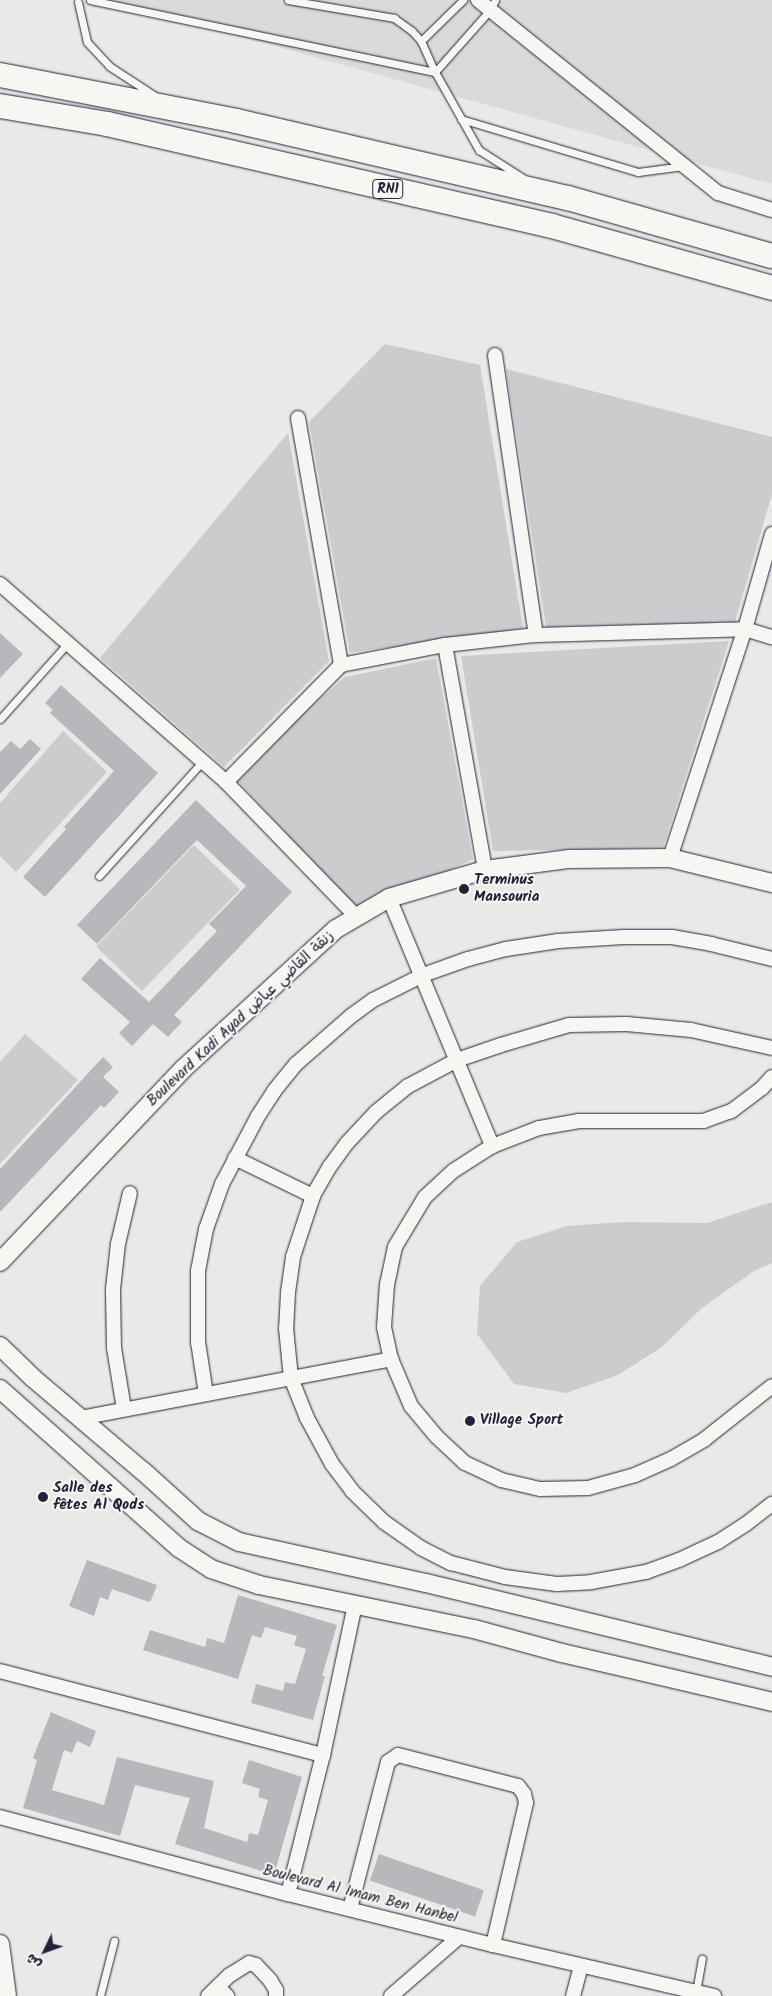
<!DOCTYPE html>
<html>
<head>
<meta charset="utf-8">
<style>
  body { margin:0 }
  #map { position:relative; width:772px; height:1996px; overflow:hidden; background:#e9e9e7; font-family:Kalam,"Playpen Sans Arabic",sans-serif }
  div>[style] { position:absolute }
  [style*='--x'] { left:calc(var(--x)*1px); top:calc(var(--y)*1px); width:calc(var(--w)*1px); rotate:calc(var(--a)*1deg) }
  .built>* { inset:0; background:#dadada }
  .green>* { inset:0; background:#ccccce; transform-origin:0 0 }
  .building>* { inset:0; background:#b8b8bc; transform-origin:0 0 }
  .roads { filter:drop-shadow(0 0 1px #22223b) drop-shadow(0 0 1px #22223b) }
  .service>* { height:7px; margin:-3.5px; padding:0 3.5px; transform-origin:3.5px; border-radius:3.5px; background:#f6f6f2 }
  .minor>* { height:14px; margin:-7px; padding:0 7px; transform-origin:7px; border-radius:7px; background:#f6f6f2 }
  .tertiary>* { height:18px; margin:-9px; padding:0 9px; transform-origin:9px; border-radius:9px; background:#f6f6f2 }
  .trunk>* { height:24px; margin:-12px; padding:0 12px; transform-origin:12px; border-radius:12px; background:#f6f6f2 }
  .dots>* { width:14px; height:14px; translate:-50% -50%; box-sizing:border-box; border:2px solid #f6f6f2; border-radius:50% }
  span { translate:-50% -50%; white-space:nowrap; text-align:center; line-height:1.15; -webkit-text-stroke:4px #f6f6f2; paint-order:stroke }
  .shield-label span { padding:1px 4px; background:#f6f6f2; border:1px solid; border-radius:4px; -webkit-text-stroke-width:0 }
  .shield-label { font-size:14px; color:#22223b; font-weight:700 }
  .poi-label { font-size:15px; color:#22223b; font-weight:700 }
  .left { translate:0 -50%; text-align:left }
  .street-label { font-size:15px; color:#22223b }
  .north { position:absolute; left:20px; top:1926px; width:50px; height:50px; -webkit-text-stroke:4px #f6f6f2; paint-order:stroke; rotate:228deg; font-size:14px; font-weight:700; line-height:20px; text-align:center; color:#22223b }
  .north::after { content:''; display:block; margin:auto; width:18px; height:22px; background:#22223b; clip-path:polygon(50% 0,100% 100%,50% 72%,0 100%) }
</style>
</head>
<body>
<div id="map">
  <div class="built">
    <div style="clip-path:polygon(109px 0,772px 0,772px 184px)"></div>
  </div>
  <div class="green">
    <div style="clip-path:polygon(385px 344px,480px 365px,523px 628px,350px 653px,309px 422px)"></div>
    <div style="clip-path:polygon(506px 369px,772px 437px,772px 494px,735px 622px,546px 627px)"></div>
    <div style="clip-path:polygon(288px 433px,329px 661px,224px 767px,100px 658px)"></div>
    <div style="clip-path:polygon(729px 641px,663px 848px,493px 851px,461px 656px)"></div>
    <div style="clip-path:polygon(436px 658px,473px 859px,361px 913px,232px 775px,345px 677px)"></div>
    <div style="clip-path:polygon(63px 731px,107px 772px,16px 872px,0 856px,0 803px)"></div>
    <div style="left:194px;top:845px;width:64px;height:141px;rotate:44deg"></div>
    <div style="clip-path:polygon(25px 1034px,78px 1080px,0 1164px,0 1062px)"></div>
    <div style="clip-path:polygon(772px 1202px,772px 1263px,754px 1271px,702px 1308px,662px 1347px,618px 1375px,566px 1393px,514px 1384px,477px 1334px,480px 1286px,517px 1242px,567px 1226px,623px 1222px,707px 1223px)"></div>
  </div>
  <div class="building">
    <div style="clip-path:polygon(0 633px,23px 654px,0 678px)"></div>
    <div style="clip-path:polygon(61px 685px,158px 773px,45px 897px,23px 877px,66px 829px,64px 827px,114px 771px,50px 713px,53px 710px,45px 703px)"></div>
    <div style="clip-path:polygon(30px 739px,41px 749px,0 794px,0 752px,11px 741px,20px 749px)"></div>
    <div style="clip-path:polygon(196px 800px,292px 892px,174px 1015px,182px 1022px,168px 1037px,153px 1024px,132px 1046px,119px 1033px,130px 1022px,81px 979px,100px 958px,149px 1002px,217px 931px,209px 924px,246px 886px,197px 840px,97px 944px,77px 925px)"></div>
    <div style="clip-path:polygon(103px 1057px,113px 1067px,103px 1077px,119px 1092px,104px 1108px,101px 1105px,0 1212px,0 1169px)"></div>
    <div style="clip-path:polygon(87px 1560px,157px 1585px,151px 1600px,149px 1602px,112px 1589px,108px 1600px,100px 1597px,94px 1616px,69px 1606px)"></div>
    <div style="clip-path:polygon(238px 1595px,337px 1625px,322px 1676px,325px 1676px,313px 1720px,251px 1703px,256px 1684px,283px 1691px,285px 1682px,295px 1684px,306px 1649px,294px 1645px,297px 1636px,265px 1627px,261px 1638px,252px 1635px,238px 1679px,143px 1650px,150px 1630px,205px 1647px,207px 1638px,224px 1643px)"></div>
    <div style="clip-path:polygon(51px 1712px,96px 1731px,90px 1747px,77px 1741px,72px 1753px,64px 1750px,52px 1790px,104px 1805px,117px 1757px,214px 1781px,204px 1828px,247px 1842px,249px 1833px,258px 1835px,268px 1800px,258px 1797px,260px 1789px,242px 1783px,249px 1760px,302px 1777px,274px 1875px,175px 1844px,190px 1798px,135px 1785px,120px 1836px,23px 1808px,37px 1760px,33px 1758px)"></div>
    <div style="left:379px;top:1854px;width:111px;height:28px;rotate:19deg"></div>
  </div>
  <div class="roads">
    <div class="service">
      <div style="--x:90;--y:0;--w:352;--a:11.8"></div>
      <div style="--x:435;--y:72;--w:83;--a:-48.4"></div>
      <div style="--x:490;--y:10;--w:11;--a:-63"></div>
      <div style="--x:288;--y:0;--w:108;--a:9.6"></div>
      <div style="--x:394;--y:18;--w:22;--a:36"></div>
      <div style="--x:412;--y:31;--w:13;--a:48"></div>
      <div style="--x:421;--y:41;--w:34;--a:66"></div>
      <div style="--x:435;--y:72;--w:90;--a:60.6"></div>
      <div style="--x:479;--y:150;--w:52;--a:32.5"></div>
      <div style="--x:78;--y:2;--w:41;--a:77.3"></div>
      <div style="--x:87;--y:42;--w:33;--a:47"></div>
      <div style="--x:109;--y:66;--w:55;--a:33.1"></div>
      <div style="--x:421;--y:41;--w:59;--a:-44.3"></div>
      <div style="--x:461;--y:119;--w:185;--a:16.7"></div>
      <div style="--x:638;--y:172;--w:46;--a:-7.4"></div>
      <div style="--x:0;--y:719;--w:102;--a:-48.2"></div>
      <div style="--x:99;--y:876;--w:155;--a:-47.9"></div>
      <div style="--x:696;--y:1992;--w:34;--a:-80"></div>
      <div style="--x:100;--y:1996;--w:57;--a:-75.7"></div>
    </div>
    <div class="minor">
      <div style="--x:478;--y:0;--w:308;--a:38.8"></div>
      <div style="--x:718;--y:193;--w:57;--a:17.5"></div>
      <div style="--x:495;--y:355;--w:283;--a:81.7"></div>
      <div style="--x:298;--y:418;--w:251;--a:80.1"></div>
      <div style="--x:0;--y:584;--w:300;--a:41.2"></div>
      <div style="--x:226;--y:782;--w:187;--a:45.9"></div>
      <div style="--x:445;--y:645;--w:229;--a:79.9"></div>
      <div style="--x:226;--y:782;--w:164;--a:-45.5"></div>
      <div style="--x:341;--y:665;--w:106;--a:-10.9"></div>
      <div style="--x:445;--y:645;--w:92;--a:-6.3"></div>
      <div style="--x:536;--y:635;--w:209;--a:-1.6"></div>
      <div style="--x:745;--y:629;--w:28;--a:17"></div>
      <div style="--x:670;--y:858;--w:241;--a:-71.9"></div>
      <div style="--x:745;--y:629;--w:99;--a:-74.1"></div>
      <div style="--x:389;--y:898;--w:269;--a:67.4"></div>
      <div style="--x:772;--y:1048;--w:83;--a:-167.5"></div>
      <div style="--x:691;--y:1030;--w:65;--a:-174.7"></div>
      <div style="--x:626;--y:1024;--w:57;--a:179"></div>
      <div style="--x:569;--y:1025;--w:71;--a:163.6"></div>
      <div style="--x:501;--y:1045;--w:46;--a:161.2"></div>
      <div style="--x:457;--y:1060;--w:55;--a:152"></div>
      <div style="--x:408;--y:1086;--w:41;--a:140.9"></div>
      <div style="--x:376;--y:1112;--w:42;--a:133.1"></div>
      <div style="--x:347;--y:1143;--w:29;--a:126"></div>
      <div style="--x:330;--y:1166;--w:34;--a:120"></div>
      <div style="--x:313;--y:1196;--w:64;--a:108.2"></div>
      <div style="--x:293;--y:1257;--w:36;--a:98"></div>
      <div style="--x:288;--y:1293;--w:35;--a:93"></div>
      <div style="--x:286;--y:1328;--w:50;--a:84.3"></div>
      <div style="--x:291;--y:1378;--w:43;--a:68.2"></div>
      <div style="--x:307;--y:1418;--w:52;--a:61.5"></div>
      <div style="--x:332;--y:1464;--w:34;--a:53"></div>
      <div style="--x:352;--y:1491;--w:45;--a:44.1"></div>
      <div style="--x:384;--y:1522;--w:45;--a:35.1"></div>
      <div style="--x:421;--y:1548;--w:34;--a:27"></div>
      <div style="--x:451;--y:1563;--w:56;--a:14.5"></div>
      <div style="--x:505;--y:1577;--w:52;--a:7.7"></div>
      <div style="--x:557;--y:1584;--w:34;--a:-3"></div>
      <div style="--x:591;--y:1582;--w:56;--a:-10.3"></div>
      <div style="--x:646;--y:1572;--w:35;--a:-20"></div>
      <div style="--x:679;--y:1560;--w:43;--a:-24.8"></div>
      <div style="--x:718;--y:1542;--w:33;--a:-33"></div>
      <div style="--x:746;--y:1524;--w:33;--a:-38"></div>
      <div style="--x:772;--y:1077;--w:15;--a:132"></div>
      <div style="--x:762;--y:1088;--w:39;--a:143"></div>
      <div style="--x:731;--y:1111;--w:29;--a:160"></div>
      <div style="--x:704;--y:1121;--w:125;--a:180"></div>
      <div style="--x:579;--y:1121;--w:41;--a:170.1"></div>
      <div style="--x:539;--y:1128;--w:50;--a:159"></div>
      <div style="--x:492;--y:1146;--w:46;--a:147.3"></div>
      <div style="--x:453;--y:1171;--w:38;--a:137"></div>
      <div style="--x:425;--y:1197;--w:58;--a:121"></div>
      <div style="--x:395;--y:1247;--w:38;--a:102"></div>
      <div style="--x:387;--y:1284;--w:43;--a:94"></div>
      <div style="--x:384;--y:1327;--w:33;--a:78"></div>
      <div style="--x:391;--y:1359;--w:51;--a:66.9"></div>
      <div style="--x:411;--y:1406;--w:40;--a:50"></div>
      <div style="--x:437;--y:1437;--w:38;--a:43"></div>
      <div style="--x:465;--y:1463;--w:40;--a:25"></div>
      <div style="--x:501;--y:1480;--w:40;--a:13"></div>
      <div style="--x:540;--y:1489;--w:48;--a:-1.2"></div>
      <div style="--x:588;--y:1488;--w:49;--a:-15.5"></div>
      <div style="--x:635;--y:1475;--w:39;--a:-24"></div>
      <div style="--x:671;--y:1459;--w:39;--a:-30"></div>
      <div style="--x:705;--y:1439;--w:85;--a:-38.3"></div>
      <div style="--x:235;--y:1158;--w:87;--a:26"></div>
      <div style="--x:206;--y:1394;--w:53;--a:-98.7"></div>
      <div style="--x:198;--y:1342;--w:71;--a:-90"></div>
      <div style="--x:198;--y:1271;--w:43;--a:-79.2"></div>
      <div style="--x:206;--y:1229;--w:48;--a:-70.4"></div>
      <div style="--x:222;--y:1184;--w:77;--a:-62.1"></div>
      <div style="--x:258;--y:1116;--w:30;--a:-57"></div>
      <div style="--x:274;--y:1091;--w:35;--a:-51"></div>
      <div style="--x:296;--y:1064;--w:73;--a:-41.1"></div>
      <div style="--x:351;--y:1016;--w:27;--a:-36"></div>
      <div style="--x:373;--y:1000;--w:56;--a:-26.6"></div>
      <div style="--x:423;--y:975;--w:48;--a:-19.6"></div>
      <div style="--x:468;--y:959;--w:39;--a:-15"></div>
      <div style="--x:506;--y:949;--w:53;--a:-8.7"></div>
      <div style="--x:558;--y:941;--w:66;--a:-3.5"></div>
      <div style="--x:624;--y:937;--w:48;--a:0"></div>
      <div style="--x:672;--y:937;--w:40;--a:10"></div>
      <div style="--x:711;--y:944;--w:63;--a:13.8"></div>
      <div style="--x:124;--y:1409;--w:62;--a:-99.3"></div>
      <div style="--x:114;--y:1348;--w:59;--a:-91"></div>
      <div style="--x:113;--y:1289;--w:45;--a:-83.7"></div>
      <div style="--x:118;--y:1244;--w:52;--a:-76.8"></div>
      <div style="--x:80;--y:1418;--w:317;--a:-10.7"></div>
      <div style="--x:0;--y:1671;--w:334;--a:14.6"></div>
      <div style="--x:0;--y:1817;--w:298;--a:15"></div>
      <div style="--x:288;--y:1894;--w:211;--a:14"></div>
      <div style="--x:493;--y:1945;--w:227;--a:13"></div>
      <div style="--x:288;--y:1894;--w:143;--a:-75.9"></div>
      <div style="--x:323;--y:1755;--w:154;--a:-78"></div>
      <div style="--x:350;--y:1909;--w:152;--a:-75.5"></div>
      <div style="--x:388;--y:1762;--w:12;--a:-35"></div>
      <div style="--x:398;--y:1755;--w:124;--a:14.5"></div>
      <div style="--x:518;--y:1786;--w:10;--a:53"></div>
      <div style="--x:524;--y:1794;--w:9;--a:77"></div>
      <div style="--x:526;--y:1803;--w:146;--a:103.1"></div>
      <div style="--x:218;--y:1987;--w:13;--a:45"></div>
      <div style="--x:208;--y:1996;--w:30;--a:-44"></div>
      <div style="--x:230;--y:1975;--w:22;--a:-32"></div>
      <div style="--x:249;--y:1963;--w:7;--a:16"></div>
      <div style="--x:256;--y:1965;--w:21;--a:47"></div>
      <div style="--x:270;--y:1980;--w:12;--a:59"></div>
      <div style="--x:276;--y:1990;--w:6;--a:90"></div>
      <div style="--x:391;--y:1996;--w:90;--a:-40.9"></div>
      <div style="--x:573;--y:1996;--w:31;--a:-75"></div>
    </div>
    <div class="tertiary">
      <div style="--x:0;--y:1262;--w:266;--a:-46.5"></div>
      <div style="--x:183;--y:1069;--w:207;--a:-42.5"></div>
      <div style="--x:336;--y:929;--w:61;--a:-30.3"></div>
      <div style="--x:389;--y:898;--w:100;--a:-16.3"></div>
      <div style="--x:485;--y:870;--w:85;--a:-7.5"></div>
      <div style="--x:569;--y:859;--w:101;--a:-0.6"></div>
      <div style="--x:670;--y:858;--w:105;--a:13.8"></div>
      <div style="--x:0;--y:1346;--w:46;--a:44.1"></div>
      <div style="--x:33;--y:1378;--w:145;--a:40.3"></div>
      <div style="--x:144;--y:1472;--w:73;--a:42.2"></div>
      <div style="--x:198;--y:1521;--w:46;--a:27.1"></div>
      <div style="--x:239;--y:1542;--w:191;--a:12.4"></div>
      <div style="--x:426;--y:1583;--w:356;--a:13.6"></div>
      <div style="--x:0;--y:1389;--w:239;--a:41.6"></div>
      <div style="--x:179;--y:1548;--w:38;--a:33"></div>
      <div style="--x:211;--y:1569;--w:51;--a:18.4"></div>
      <div style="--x:259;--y:1585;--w:219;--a:11.6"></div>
      <div style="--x:474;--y:1629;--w:91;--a:15.3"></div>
      <div style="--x:562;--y:1653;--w:216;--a:13.1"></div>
      <div style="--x:0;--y:1944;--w:52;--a:82.3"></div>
    </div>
    <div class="trunk">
      <div style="--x:0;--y:75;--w:240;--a:11"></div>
      <div style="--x:236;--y:121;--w:341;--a:13.1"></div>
      <div style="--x:568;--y:198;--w:212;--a:15.9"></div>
      <div style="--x:0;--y:106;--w:109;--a:9.5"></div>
      <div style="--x:107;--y:124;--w:457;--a:12.9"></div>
      <div style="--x:552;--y:226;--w:229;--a:15.7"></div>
    </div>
  </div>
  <div class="dots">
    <div style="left:464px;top:889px;background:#22223b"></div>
    <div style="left:470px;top:1421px;background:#22223b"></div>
    <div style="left:43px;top:1497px;background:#22223b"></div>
  </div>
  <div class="shield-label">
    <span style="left:388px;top:189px">RN1</span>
  </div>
  <div class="poi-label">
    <span class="left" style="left:474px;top:889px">Terminus<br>Mansouria</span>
    <span class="left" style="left:480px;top:1421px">Village Sport</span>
    <span class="left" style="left:53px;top:1497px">Salle des<br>fêtes Al Qods</span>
  </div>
  <div class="street-label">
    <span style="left:241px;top:1019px;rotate:-43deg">Boulevard Kadi Ayad زنقة القاضي عياض</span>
    <span style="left:360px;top:1895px;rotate:14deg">Boulevard Al Imam Ben Hanbel</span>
  </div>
  <div class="north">ش</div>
</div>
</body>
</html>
